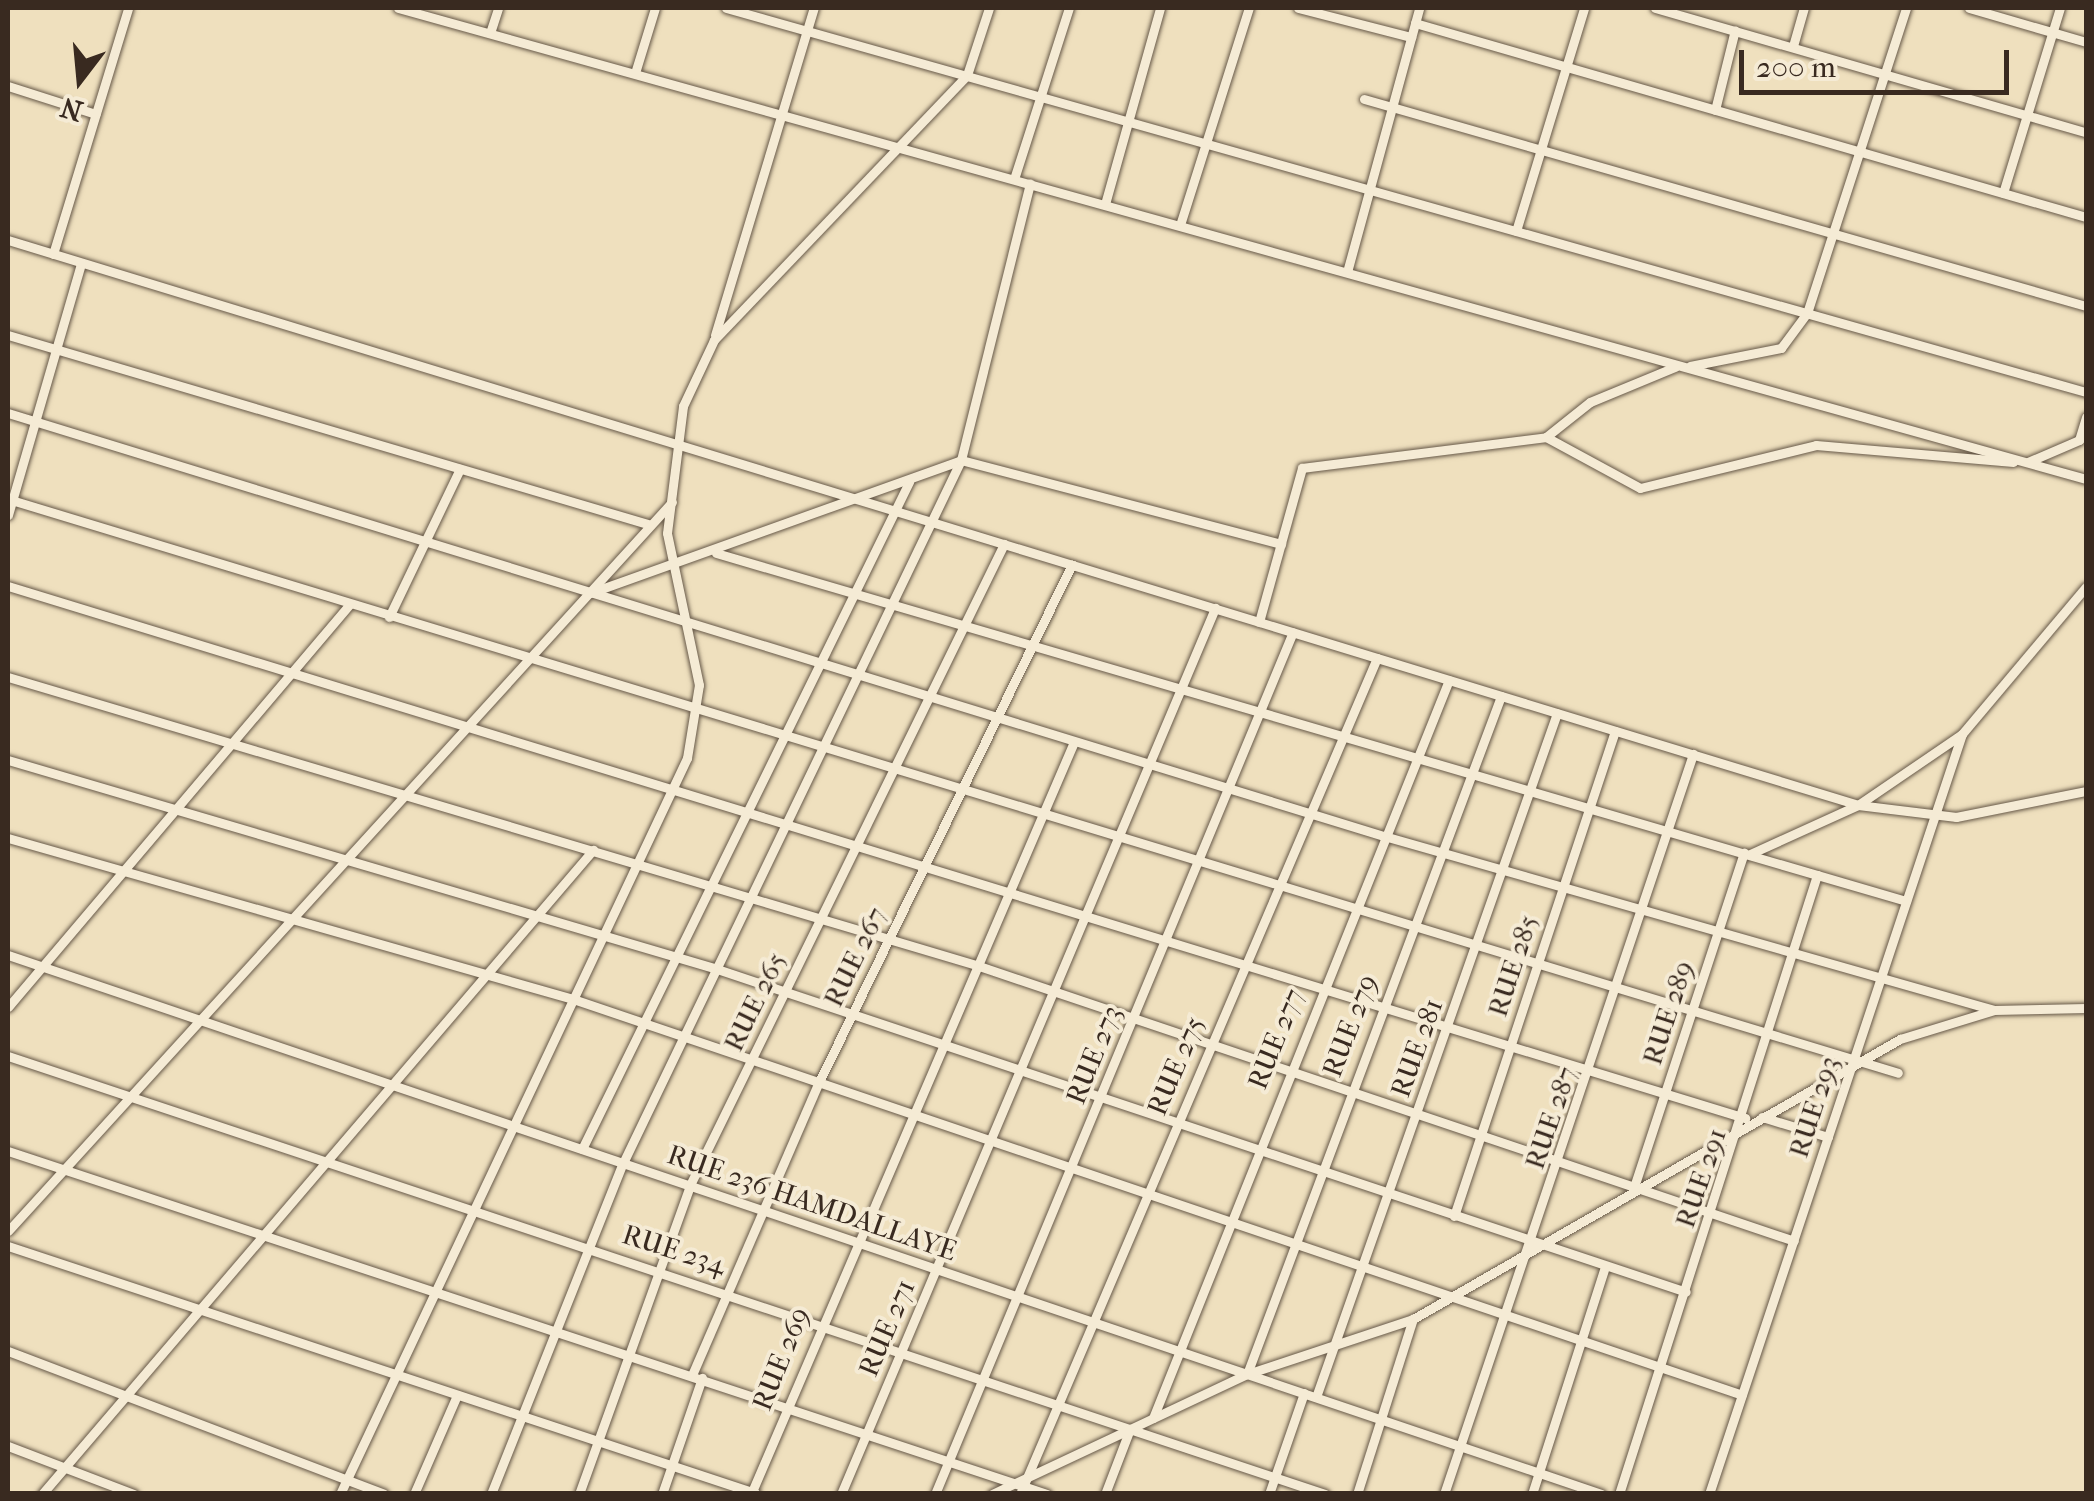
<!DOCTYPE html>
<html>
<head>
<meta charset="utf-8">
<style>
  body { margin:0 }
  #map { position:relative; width:2094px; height:1501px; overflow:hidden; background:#efe0be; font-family:"IM FELL French Canon",serif }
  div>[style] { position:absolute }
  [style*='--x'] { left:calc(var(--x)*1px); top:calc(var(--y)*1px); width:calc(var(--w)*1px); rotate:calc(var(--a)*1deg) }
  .roads { filter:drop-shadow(0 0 2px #665848) drop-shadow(0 0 2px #665848) }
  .minor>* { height:9px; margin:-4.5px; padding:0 4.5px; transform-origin:4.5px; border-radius:4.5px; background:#f5ebd5 }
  span { translate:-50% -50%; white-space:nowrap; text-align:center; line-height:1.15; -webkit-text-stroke:8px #f5ebd5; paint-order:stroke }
  .street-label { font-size:28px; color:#392a20 }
  .frame { position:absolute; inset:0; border:10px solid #392a20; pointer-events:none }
  .north { position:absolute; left:30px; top:30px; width:100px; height:100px; -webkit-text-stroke:8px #f5ebd5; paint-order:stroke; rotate:196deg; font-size:28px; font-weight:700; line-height:40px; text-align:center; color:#392a20 }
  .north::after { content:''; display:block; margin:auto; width:35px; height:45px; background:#392a20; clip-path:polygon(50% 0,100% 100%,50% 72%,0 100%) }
  .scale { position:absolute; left:1739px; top:50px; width:270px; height:45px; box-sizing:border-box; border:5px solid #392a20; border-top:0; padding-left:12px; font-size:30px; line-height:35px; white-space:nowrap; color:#392a20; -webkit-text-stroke:8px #f5ebd5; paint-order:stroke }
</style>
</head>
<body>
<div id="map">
  <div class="roads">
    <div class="minor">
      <div style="--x:398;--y:8;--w:1752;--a:15.59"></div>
      <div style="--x:726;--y:8;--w:1413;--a:15.77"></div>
      <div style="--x:1298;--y:8;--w:117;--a:14.4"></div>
      <div style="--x:1655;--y:8;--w:448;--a:16.1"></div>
      <div style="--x:1969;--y:8;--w:122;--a:16.2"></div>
      <div style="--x:1415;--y:23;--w:698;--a:16.13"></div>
      <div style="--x:490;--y:33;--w:26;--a:-72"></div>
      <div style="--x:1793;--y:46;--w:40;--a:-74"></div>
      <div style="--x:635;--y:73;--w:68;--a:-72.9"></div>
      <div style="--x:8;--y:86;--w:92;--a:17.7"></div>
      <div style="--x:1364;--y:99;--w:751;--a:16"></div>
      <div style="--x:1715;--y:110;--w:82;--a:-76"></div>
      <div style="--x:1014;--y:179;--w:180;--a:-72.2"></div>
      <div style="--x:2003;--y:193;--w:194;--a:-72.9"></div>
      <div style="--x:1105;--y:204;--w:204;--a:-74.3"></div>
      <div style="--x:1180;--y:225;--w:228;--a:-72.4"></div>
      <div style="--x:1516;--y:231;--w:233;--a:-73"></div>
      <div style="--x:8;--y:240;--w:1934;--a:16.98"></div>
      <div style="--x:1858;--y:805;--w:99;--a:7"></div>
      <div style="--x:1956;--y:817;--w:133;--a:-11.3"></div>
      <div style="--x:53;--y:254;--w:257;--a:-73"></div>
      <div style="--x:1347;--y:272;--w:274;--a:-74.7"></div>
      <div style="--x:8;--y:335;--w:670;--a:16.46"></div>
      <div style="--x:715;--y:335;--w:342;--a:-73.2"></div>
      <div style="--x:1690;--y:366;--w:93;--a:-11.2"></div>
      <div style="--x:1781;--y:348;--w:44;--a:-53.4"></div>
      <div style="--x:1807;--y:313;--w:321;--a:-72"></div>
      <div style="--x:8;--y:413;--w:1440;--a:17.09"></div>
      <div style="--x:1384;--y:836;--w:634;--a:15.92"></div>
      <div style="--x:1546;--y:437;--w:107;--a:28.5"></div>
      <div style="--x:1640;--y:488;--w:181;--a:-13.7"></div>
      <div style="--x:1816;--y:445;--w:198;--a:4.9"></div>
      <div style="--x:2028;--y:462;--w:56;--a:-23.3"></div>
      <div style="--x:2079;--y:440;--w:24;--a:-73"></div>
      <div style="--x:8;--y:499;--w:1975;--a:16.89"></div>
      <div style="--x:8;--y:515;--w:262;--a:-73.8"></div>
      <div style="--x:716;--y:553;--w:1240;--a:16.3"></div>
      <div style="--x:8;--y:586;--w:1817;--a:17.03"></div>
      <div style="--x:590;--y:593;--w:394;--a:-19.7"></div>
      <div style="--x:961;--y:460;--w:331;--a:14.7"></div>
      <div style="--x:389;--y:617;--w:164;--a:-64.4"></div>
      <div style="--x:1259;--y:622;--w:160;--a:-74.4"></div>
      <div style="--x:1302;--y:468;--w:246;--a:-7.2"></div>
      <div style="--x:1546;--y:437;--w:56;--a:-38.5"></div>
      <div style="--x:1590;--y:402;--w:92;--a:-22.4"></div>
      <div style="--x:8;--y:677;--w:1010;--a:16.57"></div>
      <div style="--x:976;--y:965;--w:863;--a:18.64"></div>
      <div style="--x:8;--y:760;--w:739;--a:16.42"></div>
      <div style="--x:717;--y:969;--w:1021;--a:18.43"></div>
      <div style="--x:8;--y:838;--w:587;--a:15.91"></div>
      <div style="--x:573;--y:999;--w:1234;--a:18.71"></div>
      <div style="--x:1750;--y:854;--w:119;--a:-24.4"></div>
      <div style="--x:1858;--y:805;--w:126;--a:-34.3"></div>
      <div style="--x:1962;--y:734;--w:192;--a:-49.9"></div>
      <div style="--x:8;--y:955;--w:1682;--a:18.69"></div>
      <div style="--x:8;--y:1007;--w:527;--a:-49.69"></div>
      <div style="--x:8;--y:1056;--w:1388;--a:18.4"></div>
      <div style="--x:1762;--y:1117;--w:69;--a:16.9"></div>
      <div style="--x:582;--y:1149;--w:743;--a:-63.88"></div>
      <div style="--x:8;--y:1151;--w:1094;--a:18.27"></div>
      <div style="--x:1634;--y:1187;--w:352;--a:-71.8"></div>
      <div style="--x:1454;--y:1216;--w:511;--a:-71.64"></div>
      <div style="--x:8;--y:1231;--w:986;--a:-47.67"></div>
      <div style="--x:8;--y:1246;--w:787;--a:18.3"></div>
      <div style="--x:8;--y:1351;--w:402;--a:20.8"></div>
      <div style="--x:1247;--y:1374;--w:724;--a:-69.46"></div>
      <div style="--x:692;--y:1375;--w:319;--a:-66.6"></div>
      <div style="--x:819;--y:1082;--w:576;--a:-63.97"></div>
      <div style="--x:1316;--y:1397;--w:725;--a:-70.59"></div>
      <div style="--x:1153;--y:1418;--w:795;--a:-68.15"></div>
      <div style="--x:8;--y:1446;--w:135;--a:20.9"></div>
      <div style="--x:42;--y:1494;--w:848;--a:-49.45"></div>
      <div style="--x:340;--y:1494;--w:814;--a:-64.76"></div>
      <div style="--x:687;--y:758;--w:74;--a:-80.7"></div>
      <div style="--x:699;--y:685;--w:155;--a:-101.9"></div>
      <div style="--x:667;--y:533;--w:128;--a:-82.8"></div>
      <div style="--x:683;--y:406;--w:73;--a:-64.8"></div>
      <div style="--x:714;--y:340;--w:366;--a:-46.3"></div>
      <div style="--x:967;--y:75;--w:71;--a:-71.8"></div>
      <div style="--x:414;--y:1494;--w:108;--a:-66.5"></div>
      <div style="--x:491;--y:1494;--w:356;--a:-68.3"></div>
      <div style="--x:623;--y:1163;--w:780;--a:-64.32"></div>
      <div style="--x:961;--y:460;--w:285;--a:-76"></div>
      <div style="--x:579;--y:1494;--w:328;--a:-70.2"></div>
      <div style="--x:690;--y:1185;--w:714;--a:-63.9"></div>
      <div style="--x:662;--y:1494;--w:123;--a:-71"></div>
      <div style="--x:751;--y:1494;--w:818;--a:-66.76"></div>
      <div style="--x:841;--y:1494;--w:962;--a:-67.11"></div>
      <div style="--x:935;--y:1494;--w:933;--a:-67.45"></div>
      <div style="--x:992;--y:1494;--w:282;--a:-25.2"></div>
      <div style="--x:1247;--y:1374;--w:175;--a:-18.3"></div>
      <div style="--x:1413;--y:1319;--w:562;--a:-29.9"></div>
      <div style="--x:1900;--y:1039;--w:98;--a:-17.1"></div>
      <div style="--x:1994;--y:1010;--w:92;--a:-1.2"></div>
      <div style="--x:1020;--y:1494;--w:909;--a:-66.88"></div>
      <div style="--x:1105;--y:1494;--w:70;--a:-69"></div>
      <div style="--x:1269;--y:1494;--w:107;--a:-70.9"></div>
      <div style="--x:1357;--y:1494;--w:184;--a:-72.3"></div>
      <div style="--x:1444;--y:1494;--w:781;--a:-71.4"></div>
      <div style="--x:1532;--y:1494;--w:238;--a:-72.2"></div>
      <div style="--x:1619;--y:1494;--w:650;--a:-72.26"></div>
      <div style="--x:1709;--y:1494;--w:801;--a:-71.59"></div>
    </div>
  </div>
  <div class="street-label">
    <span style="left:855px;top:957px;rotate:-64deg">RUE 267</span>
    <span style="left:1513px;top:966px;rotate:-72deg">RUE 285</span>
    <span style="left:755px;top:1002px;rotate:-64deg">RUE 265</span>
    <span style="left:1668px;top:1013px;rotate:-72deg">RUE 289</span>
    <span style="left:1350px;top:1026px;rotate:-69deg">RUE 279</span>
    <span style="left:1276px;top:1039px;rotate:-68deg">RUE 277</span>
    <span style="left:1417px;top:1048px;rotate:-70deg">RUE 281</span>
    <span style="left:1094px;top:1055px;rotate:-68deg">RUE 273</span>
    <span style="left:1176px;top:1066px;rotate:-67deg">RUE 275</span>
    <span style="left:1814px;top:1107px;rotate:-72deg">RUE 293</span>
    <span style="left:1551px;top:1118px;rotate:-71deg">RUE 287</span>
    <span style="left:1701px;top:1178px;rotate:-71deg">RUE 291</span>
    <span style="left:812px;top:1203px;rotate:19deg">RUE 236 HAMDALLAYE</span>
    <span style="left:674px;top:1250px;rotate:18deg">RUE 234</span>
    <span style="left:887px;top:1328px;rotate:-67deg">RUE 271</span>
    <span style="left:781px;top:1359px;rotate:-68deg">RUE 269</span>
  </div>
  <div class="frame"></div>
  <div class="north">N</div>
  <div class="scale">200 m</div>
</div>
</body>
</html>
